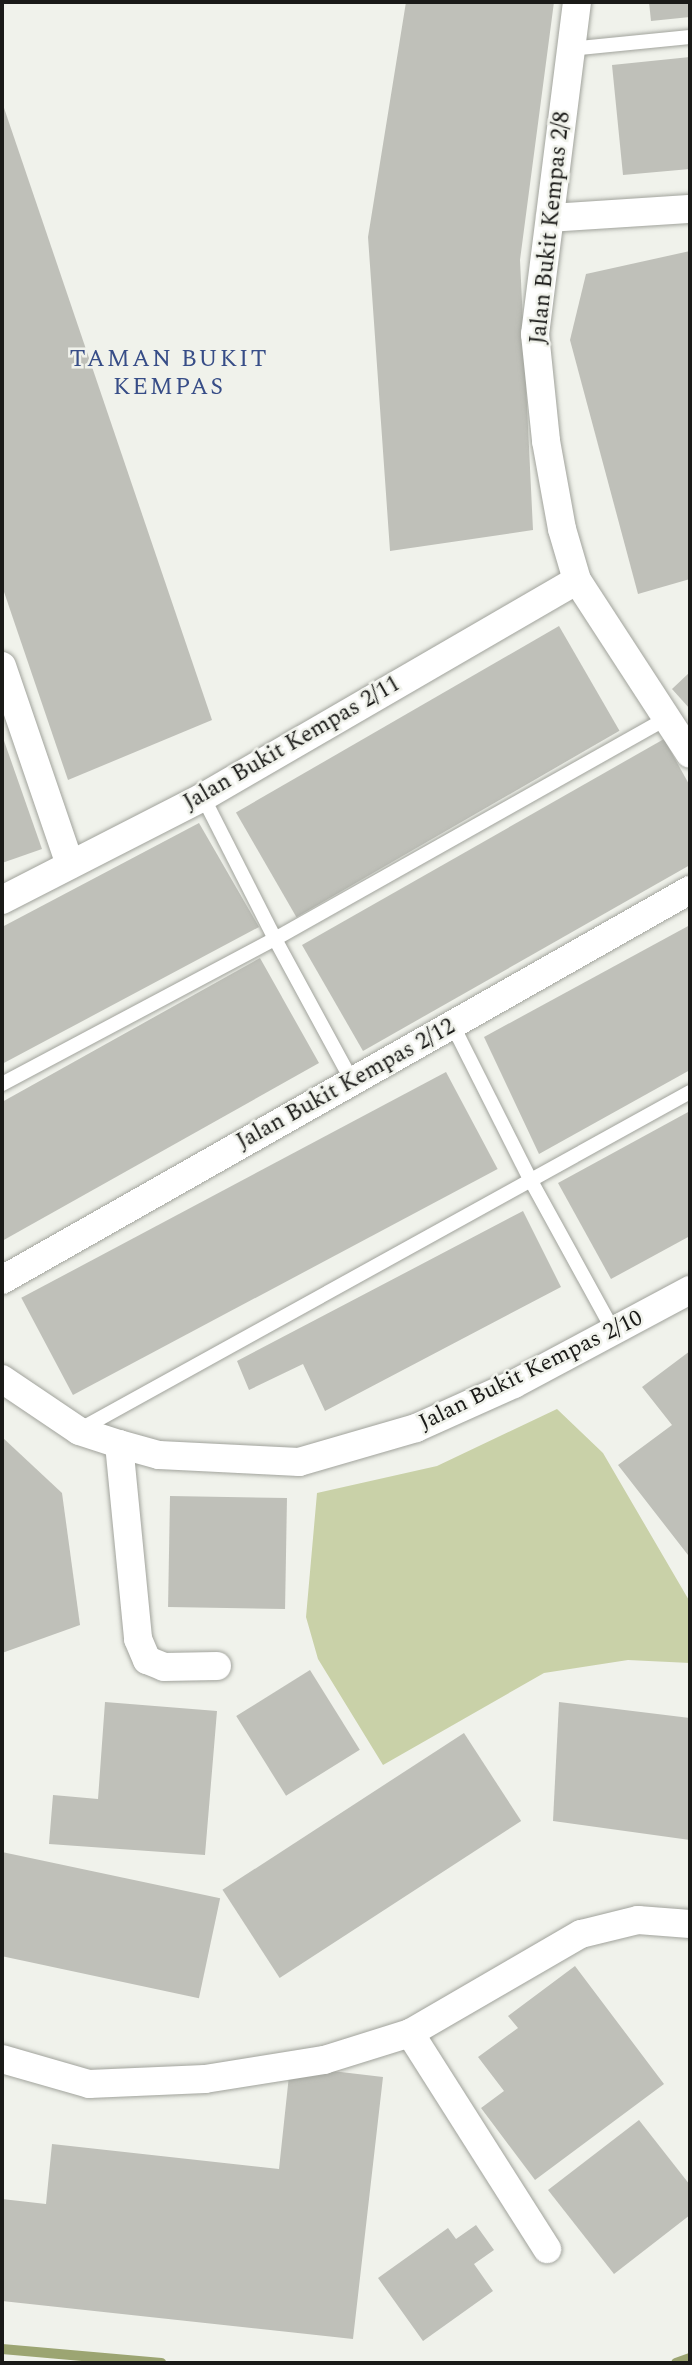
<!DOCTYPE html>
<html>
<head>
<meta charset="utf-8">
<style>
  body { margin:0 }
  #map { position:relative; width:692px; height:2365px; overflow:hidden; background:#f0f2eb; font-family:Spectral,serif }
  div>[style] { position:absolute }
  [style*='--x'] { left:calc(var(--x)*1px); top:calc(var(--y)*1px); width:calc(var(--w)*1px); rotate:calc(var(--a)*1deg) }
  .green>* { inset:0; background:#c9d1a8 }
  .stream>* { height:10px; margin:-5px; padding:0 5px; transform-origin:5px; border-radius:5px; background:#9ca572 }
  .building>* { inset:0; background:#bfc0b9; transform-origin:0 0 }
  .roads { filter:drop-shadow(0 0 2px #a1a39c) drop-shadow(0 0 2px #a1a39c) }
  .service>* { height:14px; margin:-7px; padding:0 7px; transform-origin:7px; border-radius:7px; background:#fff }
  .minor>* { height:28px; margin:-14px; padding:0 14px; transform-origin:14px; border-radius:14px; background:#fff }
  span { translate:-50% -50%; white-space:nowrap; text-align:center; line-height:1.15; -webkit-text-stroke:5px #f0f2eb; paint-order:stroke }
  .street-label { font-size:23px; color:#1a1a18 }
  .neighbourhood-label { font-size:24px; color:#374d87; letter-spacing:2px }
  .frame { position:absolute; inset:0; border:4px solid #1a1a18; pointer-events:none }
</style>
</head>
<body>
<div id="map">
  <div class="green">
    <div style="clip-path:polygon(557px 1409px,603px 1453px,690px 1602px,690px 1663px,628px 1660px,544px 1673px,383px 1765px,318px 1659px,306px 1617px,317px 1493px,437px 1466px)"></div>
  </div>
  <div class="stream">
    <div style="--x:2;--y:2349;--w:160;--a:5"></div>
    <div style="--x:676;--y:2363;--w:15;--a:-20"></div>
  </div>
  <div class="building">
    <div style="clip-path:polygon(406px 2px,554px 2px,520px 260px,533px 530px,390px 551px,368px 237px)"></div>
    <div style="clip-path:polygon(649px 2px,690px 2px,690px 17px,651px 21px)"></div>
    <div style="clip-path:polygon(690px 57px,690px 169px,623px 175px,612px 65px)"></div>
    <div style="clip-path:polygon(2px 102px,212px 720px,68px 780px,2px 586px)"></div>
    <div style="clip-path:polygon(690px 251px,690px 579px,638px 594px,570px 340px,586px 274px)"></div>
    <div style="left:559px;top:626px;width:121px;height:373px;rotate:60deg"></div>
    <div style="clip-path:polygon(690px 672px,690px 709px,672px 689px)"></div>
    <div style="clip-path:polygon(2px 735px,42px 849px,2px 863px)"></div>
    <div style="clip-path:polygon(664px 739px,690px 786px,690px 865px,363px 1051px,302px 945px)"></div>
    <div style="clip-path:polygon(199px 823px,259px 927px,2px 1064px,2px 927px)"></div>
    <div style="clip-path:polygon(690px 925px,690px 1070px,539px 1154px,484px 1037px)"></div>
    <div style="clip-path:polygon(260px 958px,319px 1063px,2px 1241px,2px 1102px)"></div>
    <div style="left:446px;top:1072px;width:110px;height:481px;rotate:62deg"></div>
    <div style="clip-path:polygon(690px 1111px,690px 1236px,611px 1279px,558px 1183px)"></div>
    <div style="clip-path:polygon(523px 1211px,561px 1287px,325px 1411px,303px 1364px,249px 1390px,237px 1361px)"></div>
    <div style="clip-path:polygon(690px 1351px,690px 1553px,688px 1555px,618px 1465px,672px 1425px,642px 1387px)"></div>
    <div style="clip-path:polygon(2px 1437px,62px 1493px,80px 1625px,2px 1653px)"></div>
    <div style="left:170px;top:1496px;width:117px;height:111px;rotate:1deg"></div>
    <div style="left:310px;top:1670px;width:94px;height:87px;rotate:58deg"></div>
    <div style="clip-path:polygon(105px 1702px,217px 1711px,205px 1855px,49px 1844px,53px 1795px,98px 1799px)"></div>
    <div style="clip-path:polygon(559px 1702px,690px 1718px,690px 1840px,553px 1821px)"></div>
    <div style="left:464px;top:1733px;width:105px;height:288px;rotate:57deg"></div>
    <div style="left:2px;top:1852px;width:223px;height:102px;rotate:12deg"></div>
    <div style="clip-path:polygon(575px 1966px,664px 2084px,535px 2180px,481px 2108px,504px 2091px,478px 2057px,518px 2028px,508px 2016px)"></div>
    <div style="clip-path:polygon(290px 2066px,383px 2077px,353px 2339px,2px 2301px,2px 2199px,46px 2204px,52px 2144px,279px 2169px)"></div>
    <div style="clip-path:polygon(639px 2120px,690px 2185px,690px 2215px,614px 2274px,548px 2190px)"></div>
    <div style="clip-path:polygon(476px 2225px,494px 2250px,474px 2264px,493px 2291px,423px 2341px,378px 2278px,448px 2228px,456px 2239px)"></div>
  </div>
  <div class="roads">
    <div class="service">
      <div style="--x:569;--y:49;--w:122;--a:-5.7"></div>
      <div style="--x:203;--y:797;--w:159;--a:63.1"></div>
      <div style="--x:275;--y:939;--w:162;--a:61.5"></div>
      <div style="--x:453;--y:1026;--w:171;--a:63.3"></div>
      <div style="--x:530;--y:1179;--w:175;--a:61.2"></div>
      <div style="--x:2;--y:1084;--w:309;--a:-28"></div>
      <div style="--x:275;--y:939;--w:449;--a:-29.4"></div>
      <div style="--x:79;--y:1430;--w:698;--a:-28.95"></div>
    </div>
    <div class="minor">
      <div style="--x:577;--y:2;--w:335;--a:97.2"></div>
      <div style="--x:535;--y:334;--w:108;--a:84.1"></div>
      <div style="--x:546;--y:441;--w:89;--a:79.7"></div>
      <div style="--x:562;--y:529;--w:53;--a:73.6"></div>
      <div style="--x:577;--y:580;--w:207;--a:57"></div>
      <div style="--x:550;--y:218;--w:140;--a:-3.7"></div>
      <div style="--x:2;--y:666;--w:210;--a:71.1"></div>
      <div style="--x:2;--y:900;--w:226;--a:-27.1"></div>
      <div style="--x:203;--y:797;--w:432;--a:-30.1"></div>
      <div style="--x:2;--y:1280;--w:791;--a:-29.55"></div>
      <div style="--x:2;--y:1379;--w:93;--a:34"></div>
      <div style="--x:79;--y:1431;--w:42;--a:18"></div>
      <div style="--x:119;--y:1444;--w:41;--a:15.4"></div>
      <div style="--x:159;--y:1455;--w:140;--a:2.9"></div>
      <div style="--x:299;--y:1462;--w:122;--a:-16.2"></div>
      <div style="--x:416;--y:1428;--w:107;--a:-24.2"></div>
      <div style="--x:514;--y:1384;--w:200;--a:-28.1"></div>
      <div style="--x:119;--y:1444;--w:196;--a:84.4"></div>
      <div style="--x:138;--y:1639;--w:23;--a:67"></div>
      <div style="--x:147;--y:1660;--w:18;--a:22"></div>
      <div style="--x:164;--y:1667;--w:53;--a:-1.1"></div>
      <div style="--x:410;--y:2033;--w:256;--a:57.6"></div>
      <div style="--x:2;--y:2059;--w:91;--a:16"></div>
      <div style="--x:89;--y:2084;--w:116;--a:-2.5"></div>
      <div style="--x:205;--y:2079;--w:121;--a:-9.1"></div>
      <div style="--x:324;--y:2060;--w:90;--a:-17.4"></div>
      <div style="--x:410;--y:2033;--w:198;--a:-30.1"></div>
      <div style="--x:581;--y:1934;--w:59;--a:-13.8"></div>
      <div style="--x:638;--y:1920;--w:52;--a:4.4"></div>
    </div>
  </div>
  <div class="street-label">
    <span style="left:551px;top:228px;rotate:-84deg">Jalan Bukit Kempas 2/8</span>
    <span style="left:292px;top:744px;rotate:-30deg">Jalan Bukit Kempas 2/11</span>
    <span style="left:346px;top:1085px;rotate:-29deg">Jalan Bukit Kempas 2/12</span>
    <span style="left:531px;top:1371px;rotate:-26deg">Jalan Bukit Kempas 2/10</span>
  </div>
  <div class="neighbourhood-label">
    <span style="left:169px;top:374px">TAMAN BUKIT<br>KEMPAS</span>
  </div>
  <div class="frame"></div>
</div>
</body>
</html>
